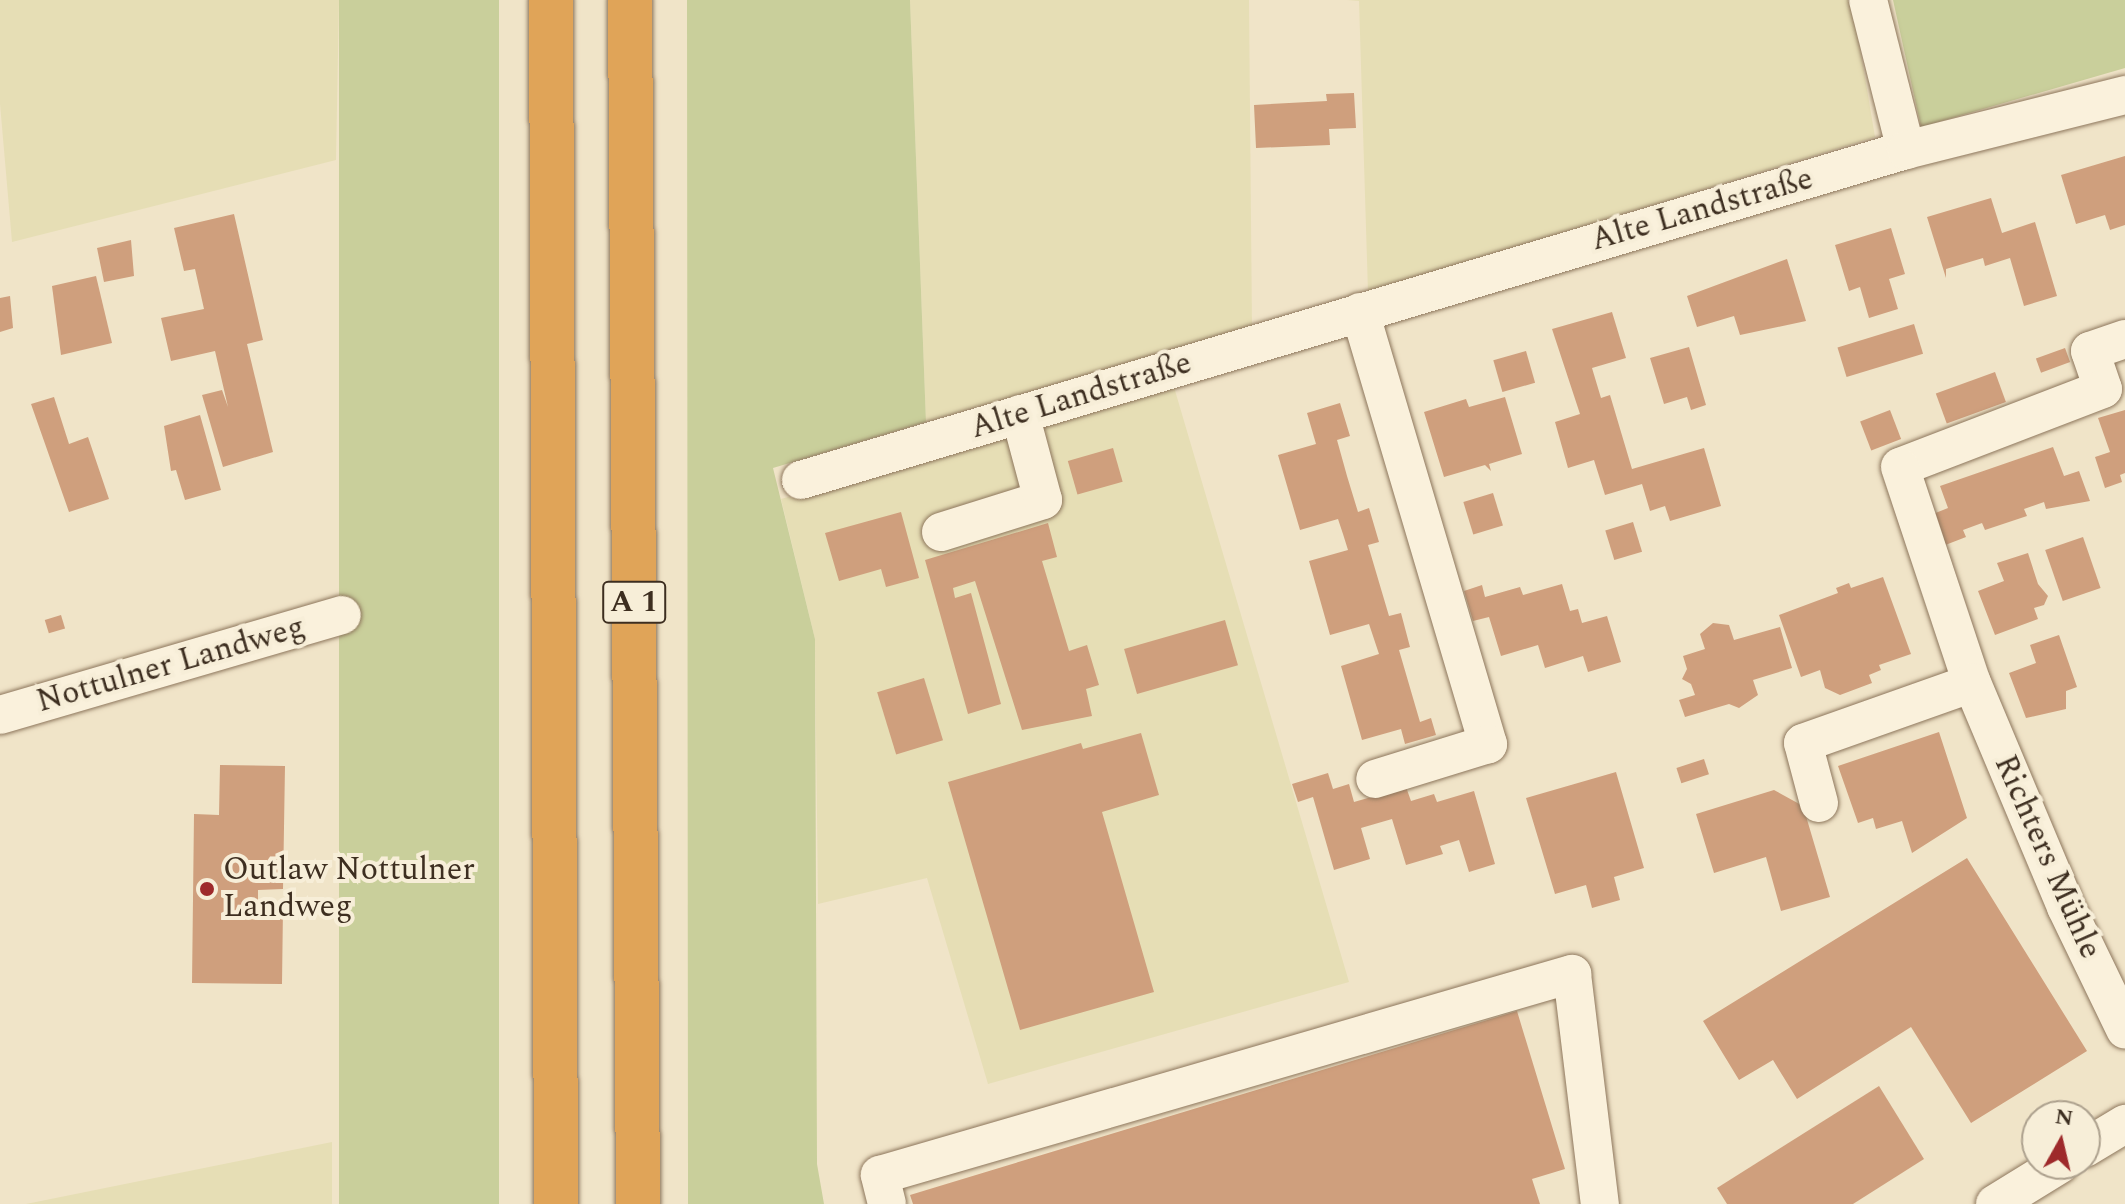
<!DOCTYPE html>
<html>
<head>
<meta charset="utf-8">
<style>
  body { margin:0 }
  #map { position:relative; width:2125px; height:1204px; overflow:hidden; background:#f0e4c8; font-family:Spectral,serif }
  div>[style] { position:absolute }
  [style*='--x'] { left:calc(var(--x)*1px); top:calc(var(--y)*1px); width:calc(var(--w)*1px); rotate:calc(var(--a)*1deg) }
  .farmland>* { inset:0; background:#e6deb5 }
  .green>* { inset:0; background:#c9cf9b; transform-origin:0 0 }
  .building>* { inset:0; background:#cf9f7d; transform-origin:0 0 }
  .roads { filter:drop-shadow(0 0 2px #8d765c) drop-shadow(0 0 2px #8d765c) }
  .minor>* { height:38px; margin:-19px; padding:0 19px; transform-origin:19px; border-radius:19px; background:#faf1dc }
  .highway>* { height:44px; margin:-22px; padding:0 22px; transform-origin:22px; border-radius:22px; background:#e0a458 }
  .dots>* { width:22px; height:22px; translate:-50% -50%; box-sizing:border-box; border:4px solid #f7eed8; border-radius:50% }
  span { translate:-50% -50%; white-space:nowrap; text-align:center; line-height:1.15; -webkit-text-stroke:8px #f7eed8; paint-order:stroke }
  .shield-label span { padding:2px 6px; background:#f7eed8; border:2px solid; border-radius:6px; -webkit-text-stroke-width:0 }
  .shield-label { font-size:30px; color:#3d2e20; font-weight:700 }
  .street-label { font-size:32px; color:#3d2e20 }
  .poi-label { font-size:32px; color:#3d2e20 }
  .left { translate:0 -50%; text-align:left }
  .north { position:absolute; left:2021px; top:1100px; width:80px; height:80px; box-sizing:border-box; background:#f7eed8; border:2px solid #ada18e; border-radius:50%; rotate:8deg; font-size:22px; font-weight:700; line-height:32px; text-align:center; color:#3d2e20 }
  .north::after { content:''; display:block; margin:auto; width:28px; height:36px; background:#9e2a2b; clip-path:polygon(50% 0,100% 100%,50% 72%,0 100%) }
</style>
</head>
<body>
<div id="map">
  <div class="farmland">
    <div style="clip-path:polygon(0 0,339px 0,336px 160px,12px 242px,0 104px)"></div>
    <div style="clip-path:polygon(910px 0,1249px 0,1252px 327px,926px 422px)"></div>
    <div style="clip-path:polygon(1347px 0,1852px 0,1875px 137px,1368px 292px,1359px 1px)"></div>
    <div style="clip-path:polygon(1174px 387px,1349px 982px,988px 1084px,927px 878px,818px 904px,815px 639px,781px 499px)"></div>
    <div style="clip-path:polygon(332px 1142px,332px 1204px,26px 1204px)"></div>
  </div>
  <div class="green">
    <div style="left:339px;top:0;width:160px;height:1204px"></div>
    <div style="clip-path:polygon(687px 0,910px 0,926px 422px,773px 468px,815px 639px,817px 1164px,824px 1204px,688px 1204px)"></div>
    <div style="clip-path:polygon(1893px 0,2125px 0,2125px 68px,1921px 127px)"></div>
  </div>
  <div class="building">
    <div style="clip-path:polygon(1354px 93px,1356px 128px,1329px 129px,1330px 145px,1256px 148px,1254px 105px,1327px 101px,1326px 94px)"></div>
    <div style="clip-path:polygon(2125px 156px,2125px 225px,2110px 230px,2105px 215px,2076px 224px,2061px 175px)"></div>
    <div style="clip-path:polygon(1991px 198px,2002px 233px,2035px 222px,2057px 296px,2024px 306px,2010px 258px,1985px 266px,1983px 258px,1946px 269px,1946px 278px,1927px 217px)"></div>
    <div style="clip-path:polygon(234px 214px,263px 340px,247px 344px,273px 452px,223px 467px,202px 395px,222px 390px,228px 407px,215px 351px,171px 361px,161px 318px,204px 309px,195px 269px,184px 271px,174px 228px)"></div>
    <div style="clip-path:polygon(1891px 228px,1905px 274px,1889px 279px,1898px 309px,1869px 318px,1860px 287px,1849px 291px,1835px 245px)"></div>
    <div style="clip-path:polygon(131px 240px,134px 276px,104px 282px,97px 248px)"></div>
    <div style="clip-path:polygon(1787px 259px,1806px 321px,1740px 335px,1734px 316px,1697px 327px,1687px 296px)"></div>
    <div style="clip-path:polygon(96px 276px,112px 343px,61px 355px,52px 286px)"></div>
    <div style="clip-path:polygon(10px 296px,13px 328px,0 332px,0 298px)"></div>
    <div style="clip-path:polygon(1612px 312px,1626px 358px,1592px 368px,1601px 398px,1610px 395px,1632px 469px,1704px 448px,1721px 506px,1670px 521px,1665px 506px,1650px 511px,1642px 484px,1605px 495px,1594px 460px,1568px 468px,1555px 422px,1580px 414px,1552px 329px)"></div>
    <div style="left:1914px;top:324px;width:31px;height:80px;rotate:73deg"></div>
    <div style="clip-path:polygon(1689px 347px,1706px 405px,1691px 410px,1687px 397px,1664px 404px,1650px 358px)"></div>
    <div style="left:2065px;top:348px;width:15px;height:31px;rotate:70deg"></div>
    <div style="left:1526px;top:351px;width:33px;height:34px;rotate:74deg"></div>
    <div style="left:1995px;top:372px;width:32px;height:63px;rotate:70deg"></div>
    <div style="clip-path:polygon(54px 397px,69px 444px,88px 437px,109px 499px,69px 512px,31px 404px)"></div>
    <div style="clip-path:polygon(1505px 397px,1522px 454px,1489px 464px,1491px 471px,1485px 465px,1444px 477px,1424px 412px,1466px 399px,1469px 407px)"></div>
    <div style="clip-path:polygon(1340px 403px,1350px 436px,1337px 440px,1347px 476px,1358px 512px,1369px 508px,1379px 542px,1368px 545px,1389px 616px,1401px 613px,1410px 647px,1399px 650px,1420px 722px,1431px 718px,1436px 735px,1405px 744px,1401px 729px,1362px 740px,1341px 666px,1379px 654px,1369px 624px,1330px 635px,1309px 561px,1348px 550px,1343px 534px,1338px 519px,1300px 530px,1278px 455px,1316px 444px,1307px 413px)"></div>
    <div style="left:1890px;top:410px;width:31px;height:32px;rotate:69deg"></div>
    <div style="clip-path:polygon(2125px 410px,2125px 473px,2120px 475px,2122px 482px,2105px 488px,2095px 457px,2110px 452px,2098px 418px)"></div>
    <div style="clip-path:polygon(200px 415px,221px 490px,185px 500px,176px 470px,171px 471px,164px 426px)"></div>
    <div style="clip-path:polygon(2053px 447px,2064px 476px,2079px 471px,2090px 501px,2046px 509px,2044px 502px,2024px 509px,2027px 516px,1985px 530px,1982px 523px,1963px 530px,1966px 537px,1935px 549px,1923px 518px,1948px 508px,1940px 486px)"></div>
    <div style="left:1113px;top:448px;width:35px;height:47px;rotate:74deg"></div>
    <div style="left:1493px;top:493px;width:34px;height:31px;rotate:73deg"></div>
    <div style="clip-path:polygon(901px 512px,919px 578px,886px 587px,881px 569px,839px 581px,825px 533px)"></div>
    <div style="left:1633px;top:522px;width:31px;height:29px;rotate:73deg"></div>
    <div style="clip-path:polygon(1048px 523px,1057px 557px,1042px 561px,1069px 651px,1087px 645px,1099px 685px,1086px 689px,1092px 716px,1022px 730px,975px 581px,953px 588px,955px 598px,971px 593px,1001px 704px,968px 714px,925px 560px)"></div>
    <div style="left:2083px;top:537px;width:54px;height:40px;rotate:71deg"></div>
    <div style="clip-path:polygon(2028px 553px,2038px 584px,2048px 596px,2044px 605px,2034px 608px,2038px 619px,1995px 635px,1978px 591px,2004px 581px,1997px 563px)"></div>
    <div style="clip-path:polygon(1883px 577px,1911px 654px,1879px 665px,1881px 670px,1869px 675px,1872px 683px,1840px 695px,1825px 688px,1820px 670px,1801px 677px,1779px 615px,1838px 593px,1836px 588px,1849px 583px,1851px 588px)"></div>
    <div style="clip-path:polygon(1562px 584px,1570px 611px,1578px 609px,1582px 623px,1607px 616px,1621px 662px,1588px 672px,1583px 656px,1545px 668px,1538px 645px,1501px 656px,1489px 617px,1473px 621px,1464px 591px,1482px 585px,1485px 597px,1520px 587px,1523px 595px)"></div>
    <div style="left:61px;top:615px;width:14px;height:17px;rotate:73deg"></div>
    <div style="left:1225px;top:620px;width:47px;height:105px;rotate:74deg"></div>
    <div style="clip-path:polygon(1713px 623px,1729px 625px,1734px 640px,1780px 627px,1792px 668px,1753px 680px,1758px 695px,1739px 708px,1729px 704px,1685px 717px,1679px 700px,1695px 695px,1691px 684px,1682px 679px,1687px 669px,1683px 656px,1705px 649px,1700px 634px)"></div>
    <div style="clip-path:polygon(2059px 635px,2077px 687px,2066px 691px,2066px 709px,2026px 718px,2009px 673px,2036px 663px,2030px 645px)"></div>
    <div style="left:924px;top:678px;width:65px;height:49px;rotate:73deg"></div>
    <div style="clip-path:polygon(1939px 732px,1967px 818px,1912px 853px,1902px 821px,1876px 829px,1873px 818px,1858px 823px,1838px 766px)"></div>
    <div style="clip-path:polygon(1141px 733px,1159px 795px,1102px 812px,1154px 992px,1020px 1030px,948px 782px,1081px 743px,1083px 749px)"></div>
    <div style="left:1704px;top:759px;width:16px;height:29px;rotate:72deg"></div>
    <div style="clip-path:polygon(220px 765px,285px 766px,283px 889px,258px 890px,258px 908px,283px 908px,282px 984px,192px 983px,194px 814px,219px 815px)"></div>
    <div style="clip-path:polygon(1616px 772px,1644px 868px,1614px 877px,1620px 900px,1592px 908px,1586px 885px,1555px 894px,1526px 798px)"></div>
    <div style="clip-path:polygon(1328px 773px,1333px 789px,1349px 784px,1354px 802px,1406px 787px,1411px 801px,1434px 794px,1437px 802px,1474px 791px,1495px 864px,1469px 872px,1459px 840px,1440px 846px,1443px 854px,1406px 865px,1392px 819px,1361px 828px,1370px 859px,1334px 870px,1313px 797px,1298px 802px,1292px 784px)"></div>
    <div style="clip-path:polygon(1774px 790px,1803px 806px,1830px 897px,1781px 911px,1766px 857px,1714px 873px,1696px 814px)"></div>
    <div style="clip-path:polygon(1967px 858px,2087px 1051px,1971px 1123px,1911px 1027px,1797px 1099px,1773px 1060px,1739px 1080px,1703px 1021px)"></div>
    <div style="clip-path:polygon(1517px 1011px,1565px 1169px,1532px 1179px,1540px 1204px,913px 1204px,910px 1195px)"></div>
    <div style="clip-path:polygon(1879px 1086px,1924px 1159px,1853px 1204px,1727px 1204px,1717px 1188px)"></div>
  </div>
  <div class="roads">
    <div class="minor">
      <div style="--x:1868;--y:0;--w:155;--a:75.8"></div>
      <div style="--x:1360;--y:312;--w:451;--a:73.5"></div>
      <div style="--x:1488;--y:744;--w:118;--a:162.8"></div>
      <div style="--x:2125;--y:339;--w:37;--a:161"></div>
      <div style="--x:2090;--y:351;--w:40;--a:71.1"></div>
      <div style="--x:2103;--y:389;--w:217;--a:159"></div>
      <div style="--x:1900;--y:467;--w:228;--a:71.6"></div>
      <div style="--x:1972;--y:683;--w:243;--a:67.2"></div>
      <div style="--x:2066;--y:907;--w:136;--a:64.2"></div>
      <div style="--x:801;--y:480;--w:1153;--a:-16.63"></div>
      <div style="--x:1906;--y:150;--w:226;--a:-14.1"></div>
      <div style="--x:941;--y:532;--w:107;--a:-17.4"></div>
      <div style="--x:1043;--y:500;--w:89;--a:-105"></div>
      <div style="--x:0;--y:715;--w:356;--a:-16.3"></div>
      <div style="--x:1819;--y:803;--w:62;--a:-104.9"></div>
      <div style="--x:1803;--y:743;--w:179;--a:-19.5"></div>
      <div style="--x:2085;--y:1148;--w:47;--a:-31"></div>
      <div style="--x:887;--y:1204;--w:30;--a:-104"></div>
      <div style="--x:880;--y:1175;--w:721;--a:-16.2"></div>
      <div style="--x:1572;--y:974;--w:232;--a:83.1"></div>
      <div style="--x:1995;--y:1204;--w:76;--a:-31.6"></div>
    </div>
    <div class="highway">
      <div style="--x:551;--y:0;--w:1204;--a:89.76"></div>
      <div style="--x:630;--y:0;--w:1204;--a:89.62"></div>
    </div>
  </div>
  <div class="dots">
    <div style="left:207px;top:889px;background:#9e2a2b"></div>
  </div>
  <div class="shield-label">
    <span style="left:634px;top:602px">A 1</span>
  </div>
  <div class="street-label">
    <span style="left:1702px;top:210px;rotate:-16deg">Alte Landstraße</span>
    <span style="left:1081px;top:396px;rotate:-17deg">Alte Landstraße</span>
    <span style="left:171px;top:665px;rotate:-16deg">Nottulner Landweg</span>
    <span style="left:2047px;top:857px;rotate:66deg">Richters Mühle</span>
  </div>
  <div class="poi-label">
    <span class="left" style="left:223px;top:889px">Outlaw Nottulner<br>Landweg</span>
  </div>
  <div class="north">N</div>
</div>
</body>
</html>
